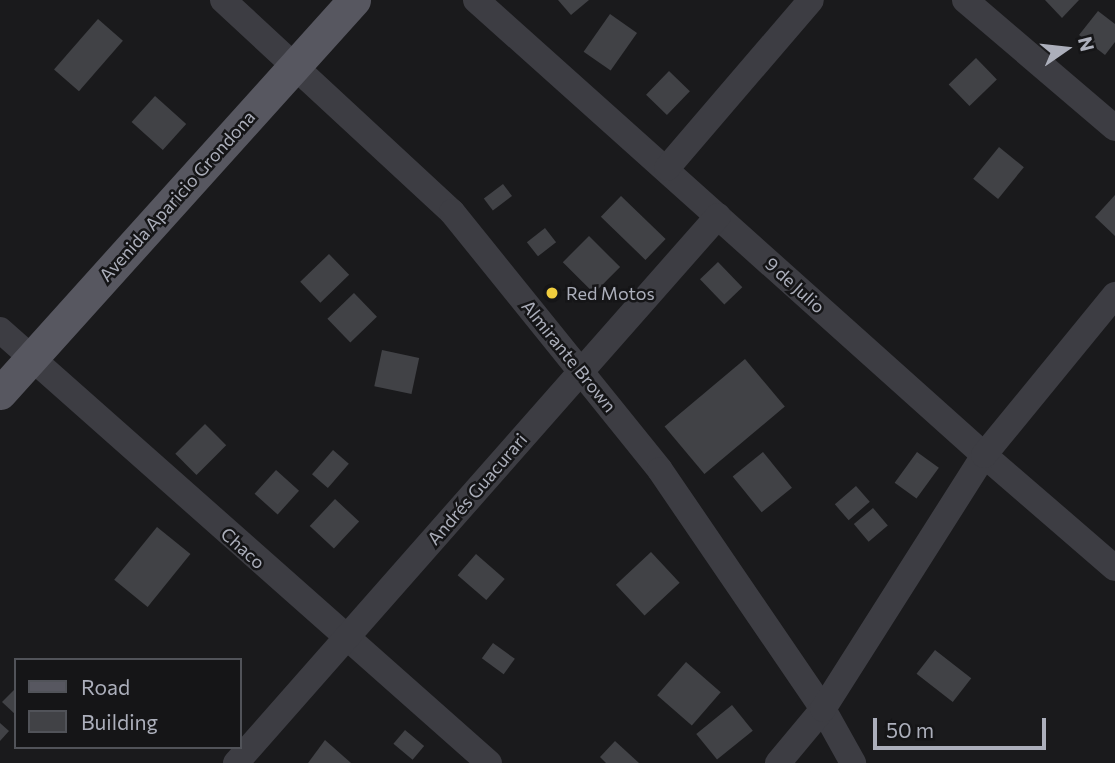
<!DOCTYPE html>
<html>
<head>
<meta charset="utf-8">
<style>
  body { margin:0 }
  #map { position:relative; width:1115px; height:763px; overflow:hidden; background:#1a1a1c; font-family:Commissioner,sans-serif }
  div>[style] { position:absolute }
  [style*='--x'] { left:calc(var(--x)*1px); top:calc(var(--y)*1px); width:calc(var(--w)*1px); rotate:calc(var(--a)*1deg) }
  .building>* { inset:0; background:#414246; transform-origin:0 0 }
  .minor>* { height:26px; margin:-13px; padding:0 13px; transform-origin:13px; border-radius:13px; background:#3d3d43 }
  .major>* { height:33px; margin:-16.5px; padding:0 16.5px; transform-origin:16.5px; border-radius:16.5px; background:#575760 }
  .dots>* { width:19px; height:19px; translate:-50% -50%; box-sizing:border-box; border:4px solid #151517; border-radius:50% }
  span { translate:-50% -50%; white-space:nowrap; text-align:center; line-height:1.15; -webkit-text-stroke:5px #151517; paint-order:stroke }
  .street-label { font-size:18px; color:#acafbb }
  .poi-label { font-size:18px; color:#acafbb }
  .left { translate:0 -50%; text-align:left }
  .legend { position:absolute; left:14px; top:658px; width:228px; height:91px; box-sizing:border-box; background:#151517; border:2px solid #515359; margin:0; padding:9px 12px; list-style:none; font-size:21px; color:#acafbb }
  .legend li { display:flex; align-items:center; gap:14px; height:35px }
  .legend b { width:35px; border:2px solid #515359 }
  .north { position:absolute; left:1031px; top:14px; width:70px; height:70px; -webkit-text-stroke:5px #151517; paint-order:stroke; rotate:76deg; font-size:19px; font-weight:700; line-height:28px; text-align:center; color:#acafbb }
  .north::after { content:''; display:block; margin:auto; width:24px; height:32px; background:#acafbb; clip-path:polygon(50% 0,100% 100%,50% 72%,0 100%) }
  .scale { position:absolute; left:873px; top:718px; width:173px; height:32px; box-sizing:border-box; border:4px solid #acafbb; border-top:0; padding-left:9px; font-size:21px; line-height:24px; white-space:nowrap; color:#acafbb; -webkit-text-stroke:5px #151517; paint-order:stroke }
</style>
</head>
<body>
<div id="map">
  <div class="building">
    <div style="clip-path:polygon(558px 0,589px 0,571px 15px)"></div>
    <div style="clip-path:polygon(1045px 0,1079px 0,1062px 18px)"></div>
    <div style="clip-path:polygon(1098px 11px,1115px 24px,1115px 42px,1105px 55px,1079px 35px)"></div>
    <div style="left:610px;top:14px;width:33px;height:46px;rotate:35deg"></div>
    <div style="left:98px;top:19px;width:33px;height:67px;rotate:41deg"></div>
    <div style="left:976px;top:58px;width:30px;height:38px;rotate:46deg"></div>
    <div style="left:669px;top:71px;width:29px;height:33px;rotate:44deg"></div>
    <div style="left:155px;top:96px;width:42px;height:35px;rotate:42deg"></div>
    <div style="left:999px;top:147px;width:32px;height:41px;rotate:39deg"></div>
    <div style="left:503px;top:184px;width:15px;height:24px;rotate:53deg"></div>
    <div style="clip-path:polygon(1115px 195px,1115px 236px,1095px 217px)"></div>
    <div style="left:621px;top:196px;width:62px;height:29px;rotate:44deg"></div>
    <div style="left:545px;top:228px;width:18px;height:23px;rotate:52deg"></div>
    <div style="left:589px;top:236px;width:44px;height:37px;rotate:45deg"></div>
    <div style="left:329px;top:254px;width:29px;height:40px;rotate:46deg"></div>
    <div style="left:718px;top:262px;width:35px;height:25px;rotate:46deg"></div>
    <div style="left:354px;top:293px;width:33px;height:37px;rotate:46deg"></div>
    <div style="left:382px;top:350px;width:38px;height:37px;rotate:12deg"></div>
    <div style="left:745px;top:359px;width:62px;height:105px;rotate:50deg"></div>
    <div style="left:205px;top:424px;width:30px;height:42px;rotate:45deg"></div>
    <div style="left:333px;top:450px;width:21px;height:32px;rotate:41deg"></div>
    <div style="left:763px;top:452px;width:46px;height:39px;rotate:51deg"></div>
    <div style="left:917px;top:452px;width:27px;height:38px;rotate:36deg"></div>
    <div style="left:276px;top:470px;width:31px;height:32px;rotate:42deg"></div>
    <div style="left:856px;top:486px;width:21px;height:28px;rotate:49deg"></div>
    <div style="left:335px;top:499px;width:33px;height:37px;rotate:43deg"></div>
    <div style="left:873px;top:508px;width:23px;height:25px;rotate:50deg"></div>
    <div style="left:157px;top:527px;width:43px;height:68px;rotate:39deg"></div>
    <div style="left:651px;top:552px;width:42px;height:48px;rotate:47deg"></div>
    <div style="left:476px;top:554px;width:38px;height:28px;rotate:41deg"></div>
    <div style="left:493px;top:643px;width:27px;height:19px;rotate:36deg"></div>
    <div style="left:935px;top:650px;width:46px;height:30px;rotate:38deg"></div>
    <div style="left:686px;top:662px;width:46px;height:44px;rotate:41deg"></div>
    <div style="clip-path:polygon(16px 688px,16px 715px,2px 702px)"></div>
    <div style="left:732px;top:705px;width:33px;height:46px;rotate:51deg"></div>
    <div style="clip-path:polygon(0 723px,9px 731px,0 741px)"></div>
    <div style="left:405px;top:730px;width:25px;height:18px;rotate:40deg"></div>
    <div style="clip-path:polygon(325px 740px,351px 763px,308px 763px)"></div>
    <div style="clip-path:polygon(615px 741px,639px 763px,606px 763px,600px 757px)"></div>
  </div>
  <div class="minor">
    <div style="--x:223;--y:0;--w:312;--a:42.8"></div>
    <div style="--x:452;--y:212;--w:331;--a:51.1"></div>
    <div style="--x:660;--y:470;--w:289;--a:55.7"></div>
    <div style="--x:823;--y:709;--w:62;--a:60.9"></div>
    <div style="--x:476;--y:0;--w:682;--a:41.85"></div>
    <div style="--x:984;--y:455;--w:173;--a:40.8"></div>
    <div style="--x:965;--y:0;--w:197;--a:40.5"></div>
    <div style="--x:667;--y:168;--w:221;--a:-49.4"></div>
    <div style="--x:0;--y:330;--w:653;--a:41.52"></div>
    <div style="--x:236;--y:763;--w:729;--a:-48.61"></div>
    <div style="--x:778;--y:763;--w:70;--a:-50.2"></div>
    <div style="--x:823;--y:709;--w:301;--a:-57.6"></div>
    <div style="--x:984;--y:455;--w:207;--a:-50.7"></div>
  </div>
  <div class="major">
    <div style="--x:0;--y:393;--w:529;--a:-47.99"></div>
  </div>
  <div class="dots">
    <div style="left:552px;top:293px;background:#f0cd3e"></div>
  </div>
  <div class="street-label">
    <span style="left:177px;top:196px;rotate:-48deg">Avenida Aparicio Grondona</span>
    <span style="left:795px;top:285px;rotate:42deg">9 de Julio</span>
    <span style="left:569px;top:356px;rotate:51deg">Almirante Brown</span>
    <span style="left:477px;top:489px;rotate:-49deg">Andrés Guacurari</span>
    <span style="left:243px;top:548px;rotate:42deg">Chaco</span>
  </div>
  <div class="poi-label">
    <span class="left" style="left:566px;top:293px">Red Motos</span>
  </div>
  <ul class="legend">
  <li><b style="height:9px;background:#575760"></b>Road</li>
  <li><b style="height:19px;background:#414246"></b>Building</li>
  </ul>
  <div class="north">N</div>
  <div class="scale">50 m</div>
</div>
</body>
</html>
